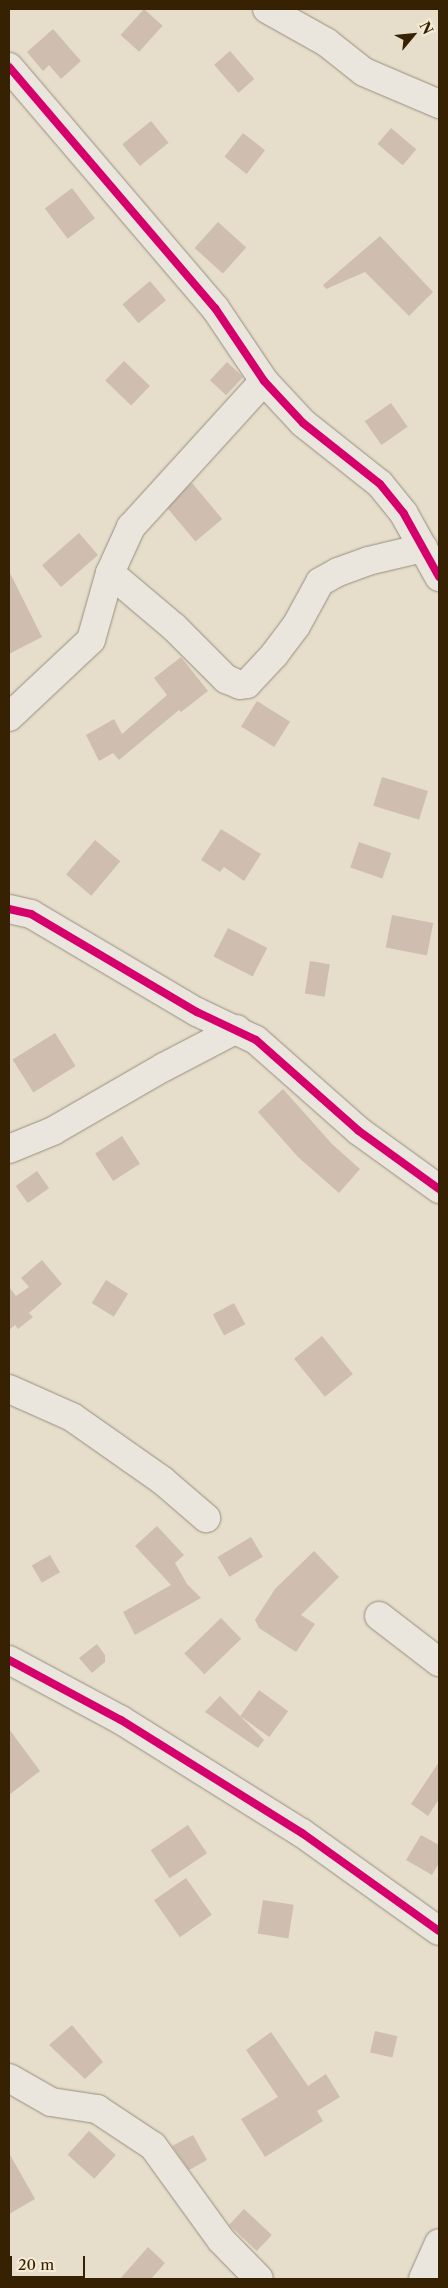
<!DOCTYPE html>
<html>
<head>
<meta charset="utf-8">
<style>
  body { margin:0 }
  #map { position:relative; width:448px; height:2288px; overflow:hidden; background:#e6ddca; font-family:"Libre Caslon Text",serif }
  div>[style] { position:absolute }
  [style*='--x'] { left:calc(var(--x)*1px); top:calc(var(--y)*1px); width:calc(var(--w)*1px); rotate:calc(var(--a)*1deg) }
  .building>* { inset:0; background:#cfbeb0; transform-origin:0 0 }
  .roads { filter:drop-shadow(0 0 1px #968e7f) drop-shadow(0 0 1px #968e7f) }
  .minor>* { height:28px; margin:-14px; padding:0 14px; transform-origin:14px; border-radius:14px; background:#eae6dd }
  .cycleway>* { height:8px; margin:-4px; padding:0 4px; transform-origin:4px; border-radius:4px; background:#d6006c }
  span { translate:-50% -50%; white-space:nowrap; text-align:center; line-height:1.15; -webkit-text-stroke:4.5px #f6ecd5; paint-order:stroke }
  .frame { position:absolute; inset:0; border:10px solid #362202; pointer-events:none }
  .north { position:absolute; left:388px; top:10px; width:50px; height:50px; -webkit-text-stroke:4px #f6ecd5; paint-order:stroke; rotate:62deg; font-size:14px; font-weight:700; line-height:20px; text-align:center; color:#362202 }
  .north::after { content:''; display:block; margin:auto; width:18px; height:22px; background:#362202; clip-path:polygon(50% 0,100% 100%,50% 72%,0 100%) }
  .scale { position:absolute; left:10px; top:2256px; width:75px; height:22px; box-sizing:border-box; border:2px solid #362202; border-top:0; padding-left:6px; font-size:15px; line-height:18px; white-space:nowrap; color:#362202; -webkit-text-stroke:4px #f6ecd5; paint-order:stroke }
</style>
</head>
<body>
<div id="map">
  <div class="building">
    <div style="left:144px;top:9px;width:25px;height:35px;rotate:42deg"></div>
    <div style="clip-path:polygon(53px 29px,81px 61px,61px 79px,49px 65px,43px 71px,27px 52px)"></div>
    <div style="left:230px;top:51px;width:37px;height:21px;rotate:49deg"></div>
    <div style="left:151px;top:121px;width:28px;height:37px;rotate:51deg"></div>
    <div style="left:391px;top:128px;width:33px;height:21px;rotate:40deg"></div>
    <div style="left:243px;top:133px;width:28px;height:30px;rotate:38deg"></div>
    <div style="left:72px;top:188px;width:38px;height:34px;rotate:53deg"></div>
    <div style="left:218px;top:222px;width:38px;height:35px;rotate:42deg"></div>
    <div style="clip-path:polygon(380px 236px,433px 292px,409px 316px,365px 272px,326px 289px,323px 285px)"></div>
    <div style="left:150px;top:281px;width:25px;height:36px;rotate:50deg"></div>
    <div style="left:124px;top:361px;width:36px;height:27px;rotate:44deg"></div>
    <div style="left:227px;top:362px;width:22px;height:25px;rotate:43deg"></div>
    <div style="left:391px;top:403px;width:29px;height:32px;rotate:55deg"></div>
    <div style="left:192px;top:483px;width:47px;height:35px;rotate:50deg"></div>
    <div style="left:79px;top:533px;width:29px;height:49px;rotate:49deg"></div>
    <div style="clip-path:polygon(9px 571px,42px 637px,9px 654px)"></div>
    <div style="clip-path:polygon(181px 657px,208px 691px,181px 712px,179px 710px,119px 760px,113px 753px,99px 761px,86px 735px,114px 719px,122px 734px,167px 695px,154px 678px)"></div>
    <div style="left:257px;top:701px;width:39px;height:30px;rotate:32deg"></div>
    <div style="left:382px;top:777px;width:48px;height:30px;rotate:17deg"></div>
    <div style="clip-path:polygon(221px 829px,261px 854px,244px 881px,224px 867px,220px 872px,201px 860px)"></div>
    <div style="left:95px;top:840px;width:33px;height:45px;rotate:40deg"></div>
    <div style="left:359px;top:842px;width:34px;height:27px;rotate:19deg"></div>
    <div style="left:392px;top:915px;width:42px;height:33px;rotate:11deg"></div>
    <div style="left:228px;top:928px;width:44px;height:32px;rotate:27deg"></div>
    <div style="left:310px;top:961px;width:20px;height:33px;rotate:9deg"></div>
    <div style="left:55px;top:1033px;width:39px;height:50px;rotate:58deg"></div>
    <div style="clip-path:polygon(283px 1089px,332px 1144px,360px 1169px,339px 1193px,298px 1157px,258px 1112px)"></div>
    <div style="left:122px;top:1136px;width:33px;height:32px;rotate:57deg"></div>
    <div style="left:37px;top:1171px;width:21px;height:26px;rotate:55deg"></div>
    <div style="clip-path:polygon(42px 1260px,62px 1284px,29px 1313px,33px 1317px,18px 1329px,15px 1325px,9px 1330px,9px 1287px,16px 1296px,29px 1287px,21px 1278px)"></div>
    <div style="left:106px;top:1280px;width:26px;height:27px;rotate:32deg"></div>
    <div style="left:234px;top:1303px;width:24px;height:24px;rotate:62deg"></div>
    <div style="left:322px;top:1336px;width:49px;height:36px;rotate:51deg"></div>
    <div style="clip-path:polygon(157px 1526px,184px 1555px,175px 1563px,187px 1584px,201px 1598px,135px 1635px,123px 1612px,171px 1585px,135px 1546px)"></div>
    <div style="left:251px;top:1537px;width:23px;height:39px;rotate:59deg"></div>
    <div style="clip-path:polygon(314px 1551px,339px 1577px,301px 1615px,315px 1624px,296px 1652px,259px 1628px,255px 1620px,275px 1589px)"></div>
    <div style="left:50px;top:1555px;width:20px;height:21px;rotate:60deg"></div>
    <div style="left:221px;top:1618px;width:29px;height:51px;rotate:46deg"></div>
    <div style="clip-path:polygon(97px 1644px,105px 1655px,105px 1662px,92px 1673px,79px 1658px)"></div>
    <div style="left:259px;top:1690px;width:36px;height:32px;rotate:36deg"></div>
    <div style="clip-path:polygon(220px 1696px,264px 1740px,258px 1748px,205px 1712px)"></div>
    <div style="clip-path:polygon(9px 1729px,40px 1771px,9px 1795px)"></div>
    <div style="clip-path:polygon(439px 1762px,439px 1799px,428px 1816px,411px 1804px)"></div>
    <div style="left:188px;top:1825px;width:34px;height:45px;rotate:56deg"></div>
    <div style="clip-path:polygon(421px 1835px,439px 1845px,439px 1863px,432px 1875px,406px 1860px)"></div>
    <div style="left:186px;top:1878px;width:45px;height:39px;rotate:55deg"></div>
    <div style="left:263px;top:1900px;width:31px;height:34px;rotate:9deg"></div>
    <div style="clip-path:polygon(72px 2025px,103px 2062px,85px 2079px,49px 2045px)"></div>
    <div style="left:375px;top:2031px;width:23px;height:22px;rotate:13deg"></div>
    <div style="clip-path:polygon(271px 2032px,308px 2086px,326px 2074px,340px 2097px,317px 2111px,323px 2121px,265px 2157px,241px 2119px,278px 2097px,246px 2050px)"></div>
    <div style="left:89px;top:2131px;width:36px;height:32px;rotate:42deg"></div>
    <div style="clip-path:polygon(193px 2135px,207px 2160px,189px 2170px,172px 2146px)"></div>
    <div style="clip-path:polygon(9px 2153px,35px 2199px,9px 2214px)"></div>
    <div style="left:244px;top:2209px;width:38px;height:22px;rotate:43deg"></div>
    <div style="clip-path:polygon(148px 2247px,165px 2263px,151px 2279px,120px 2279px)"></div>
  </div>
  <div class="roads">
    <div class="minor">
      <div style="--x:267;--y:9;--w:68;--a:29.2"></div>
      <div style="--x:326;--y:42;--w:48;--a:38.3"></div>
      <div style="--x:364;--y:72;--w:82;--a:23.1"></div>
      <div style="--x:9;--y:67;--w:317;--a:49.5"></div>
      <div style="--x:215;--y:308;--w:88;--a:56.1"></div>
      <div style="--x:264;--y:381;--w:57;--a:47.1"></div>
      <div style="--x:303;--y:423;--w:98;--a:38.4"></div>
      <div style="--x:380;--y:484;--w:38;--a:51"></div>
      <div style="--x:404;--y:514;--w:72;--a:60.9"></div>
      <div style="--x:110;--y:573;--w:84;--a:40.2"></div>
      <div style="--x:174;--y:627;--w:74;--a:45"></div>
      <div style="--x:226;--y:679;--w:15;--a:23"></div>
      <div style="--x:240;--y:685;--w:7;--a:-8"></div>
      <div style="--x:247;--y:684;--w:40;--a:-47"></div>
      <div style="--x:274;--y:655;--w:36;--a:-53"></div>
      <div style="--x:296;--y:626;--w:50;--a:-61.4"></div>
      <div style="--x:320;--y:582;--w:21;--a:-29"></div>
      <div style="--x:338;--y:572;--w:32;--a:-20"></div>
      <div style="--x:368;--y:561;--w:57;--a:-13.3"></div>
      <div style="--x:9;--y:717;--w:112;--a:-43.2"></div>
      <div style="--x:91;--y:640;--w:70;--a:-74.2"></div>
      <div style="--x:110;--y:573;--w:51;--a:-65.5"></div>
      <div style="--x:131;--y:527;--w:197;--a:-47.7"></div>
      <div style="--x:9;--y:909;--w:23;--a:13"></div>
      <div style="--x:31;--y:914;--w:193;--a:30.6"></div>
      <div style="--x:197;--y:1012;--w:65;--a:25.4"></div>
      <div style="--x:256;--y:1040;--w:137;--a:41.5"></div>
      <div style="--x:359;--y:1131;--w:99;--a:35.9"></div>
      <div style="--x:9;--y:1149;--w:48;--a:-22.2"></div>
      <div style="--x:53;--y:1131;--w:128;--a:-30"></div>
      <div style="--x:164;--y:1067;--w:82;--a:-27.5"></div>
      <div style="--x:9;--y:1389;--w:69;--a:24"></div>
      <div style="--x:72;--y:1417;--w:111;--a:35.1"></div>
      <div style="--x:163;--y:1481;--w:57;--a:40.7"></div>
      <div style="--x:379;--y:1616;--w:76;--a:37.5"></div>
      <div style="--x:9;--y:1660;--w:127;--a:28.2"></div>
      <div style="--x:121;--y:1720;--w:213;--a:32"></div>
      <div style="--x:302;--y:1833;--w:168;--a:35.6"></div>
      <div style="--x:9;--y:2078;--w:48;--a:29.7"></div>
      <div style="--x:51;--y:2102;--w:47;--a:8.7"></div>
      <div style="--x:97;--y:2109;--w:67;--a:33.5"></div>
      <div style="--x:153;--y:2146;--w:116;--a:54.1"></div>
      <div style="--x:221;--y:2240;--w:54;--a:45.7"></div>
      <div style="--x:423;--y:2279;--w:39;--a:-66"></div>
    </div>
  </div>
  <div class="cycleway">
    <div style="--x:9;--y:67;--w:317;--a:49.5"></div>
    <div style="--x:215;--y:308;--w:88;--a:56.1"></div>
    <div style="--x:264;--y:381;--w:57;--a:47.1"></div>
    <div style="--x:303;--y:423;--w:98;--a:38.4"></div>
    <div style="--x:380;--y:484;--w:38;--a:51"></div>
    <div style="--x:404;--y:514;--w:72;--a:60.9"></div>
    <div style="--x:9;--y:909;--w:23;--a:13"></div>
    <div style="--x:31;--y:914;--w:193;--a:30.6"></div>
    <div style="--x:197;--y:1012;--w:65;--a:25.4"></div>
    <div style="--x:256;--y:1040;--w:137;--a:41.5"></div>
    <div style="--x:359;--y:1131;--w:99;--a:35.9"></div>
    <div style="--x:9;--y:1660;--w:127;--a:28.2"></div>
    <div style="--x:121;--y:1720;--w:213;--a:32"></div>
    <div style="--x:302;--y:1833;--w:168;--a:35.6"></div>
  </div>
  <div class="frame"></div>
  <div class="north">N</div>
  <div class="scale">20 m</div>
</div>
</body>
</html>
